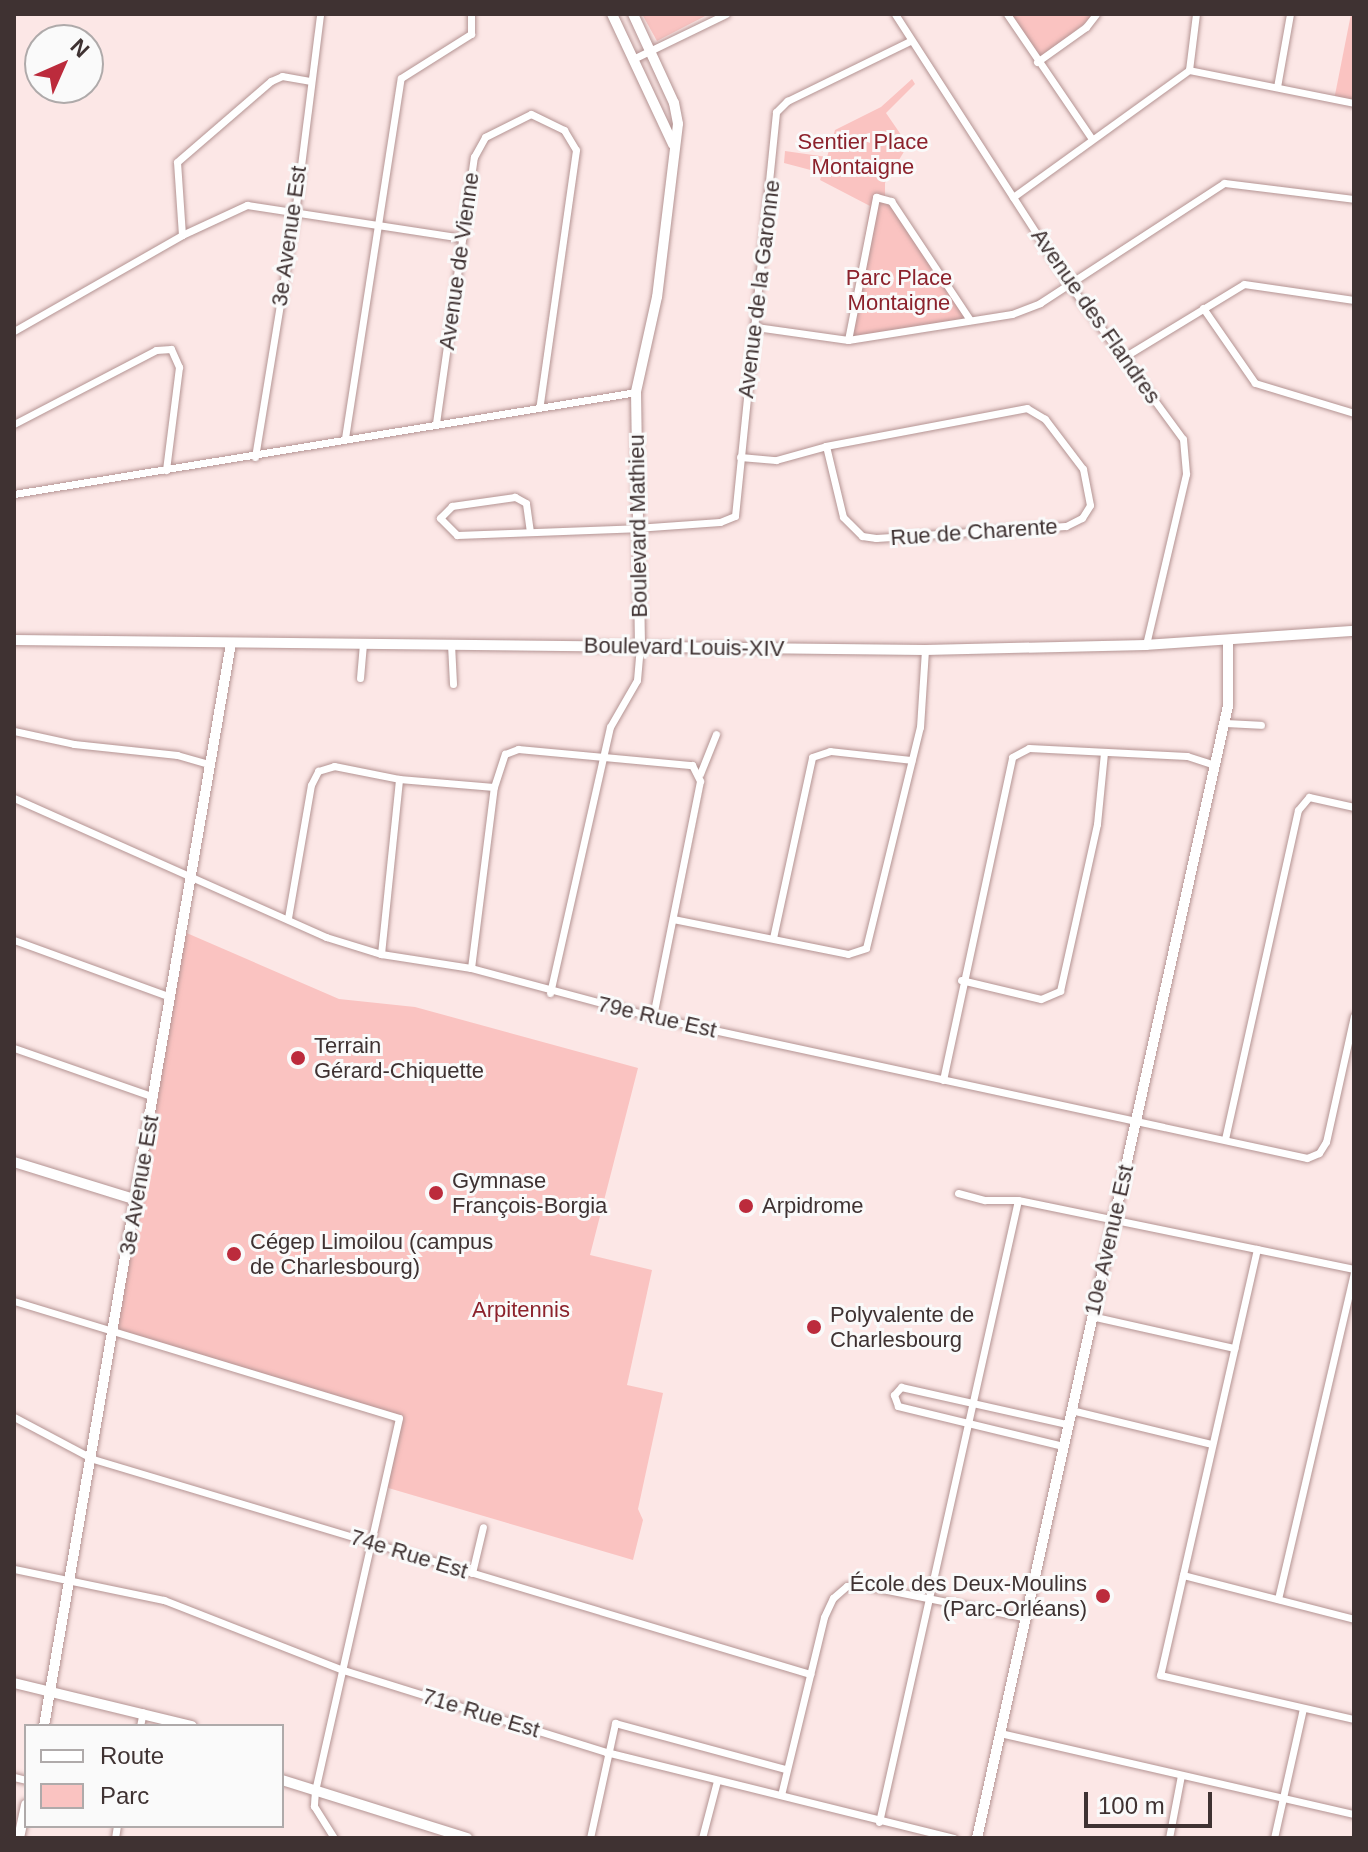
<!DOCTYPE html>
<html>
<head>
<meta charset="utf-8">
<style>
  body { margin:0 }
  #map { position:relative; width:1368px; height:1852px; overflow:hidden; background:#fce7e6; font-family:Arial,sans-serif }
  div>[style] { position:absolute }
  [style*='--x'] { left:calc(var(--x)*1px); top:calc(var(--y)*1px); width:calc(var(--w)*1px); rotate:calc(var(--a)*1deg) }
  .green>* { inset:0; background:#fac3c1 }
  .roads { filter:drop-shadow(0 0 2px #b49493) drop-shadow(0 0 2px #b49493) }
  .street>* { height:7px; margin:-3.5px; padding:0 3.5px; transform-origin:3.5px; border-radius:3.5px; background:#fff }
  .secondary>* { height:10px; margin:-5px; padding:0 5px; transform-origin:5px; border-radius:5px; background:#fff }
  .dots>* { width:22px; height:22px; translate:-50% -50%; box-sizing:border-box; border:4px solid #fafafa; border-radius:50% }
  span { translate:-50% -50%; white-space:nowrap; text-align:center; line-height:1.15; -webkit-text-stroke:6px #fafafa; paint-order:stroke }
  .park-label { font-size:22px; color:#8c222c }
  .street-label { font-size:22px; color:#3f3232 }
  .poi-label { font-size:22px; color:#3f3232 }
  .left { translate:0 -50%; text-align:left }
  .right { translate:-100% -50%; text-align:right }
  .frame { position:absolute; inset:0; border:16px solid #3f3232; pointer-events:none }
  .legend { position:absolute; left:24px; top:1724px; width:260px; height:104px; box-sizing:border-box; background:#fafafa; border:2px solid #afaaaa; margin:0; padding:10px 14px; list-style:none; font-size:24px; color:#3f3232 }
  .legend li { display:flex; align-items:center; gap:16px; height:40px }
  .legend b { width:40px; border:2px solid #afaaaa }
  .north { position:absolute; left:24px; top:24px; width:80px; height:80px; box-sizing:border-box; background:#fafafa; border:2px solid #afaaaa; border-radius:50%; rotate:45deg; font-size:22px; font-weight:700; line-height:32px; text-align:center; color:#3f3232 }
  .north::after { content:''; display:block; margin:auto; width:28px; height:36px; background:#bc2b3c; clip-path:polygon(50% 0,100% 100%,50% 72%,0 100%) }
  .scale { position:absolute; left:1084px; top:1792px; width:128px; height:36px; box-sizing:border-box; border:4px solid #3f3232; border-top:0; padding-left:10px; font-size:24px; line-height:28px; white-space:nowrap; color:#3f3232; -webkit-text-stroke:6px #fafafa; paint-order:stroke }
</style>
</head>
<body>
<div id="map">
  <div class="green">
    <div style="clip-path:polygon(642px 14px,709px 14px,657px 41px)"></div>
    <div style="clip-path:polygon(1007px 14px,1096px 14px,1037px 62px)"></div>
    <div style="clip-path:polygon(1351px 14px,1354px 14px,1354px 103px,1334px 100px)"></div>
    <div style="clip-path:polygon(912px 79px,915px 84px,886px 113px,908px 145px,885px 183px,885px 196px,970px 320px,848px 340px,870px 206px,820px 180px,822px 173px,784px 163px,785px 151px,827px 157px,835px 130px,881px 107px)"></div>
    <div style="clip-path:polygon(182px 931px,339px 999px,415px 1007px,638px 1068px,590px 1255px,652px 1270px,627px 1385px,663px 1393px,638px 1509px,643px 1520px,633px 1560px,385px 1487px,399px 1418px,115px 1332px)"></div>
  </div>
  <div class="roads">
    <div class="street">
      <div style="--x:895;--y:14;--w:321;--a:57.2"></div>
      <div style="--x:1069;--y:284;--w:192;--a:53.7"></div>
      <div style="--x:1183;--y:439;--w:35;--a:85"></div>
      <div style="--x:1186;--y:474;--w:176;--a:103.2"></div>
      <div style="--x:1007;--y:14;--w:151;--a:55.8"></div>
      <div style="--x:633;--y:59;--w:103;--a:-25.8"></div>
      <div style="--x:1037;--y:62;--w:60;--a:-35.5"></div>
      <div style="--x:1086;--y:27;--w:16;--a:-52"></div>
      <div style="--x:1189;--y:70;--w:56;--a:-82.9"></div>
      <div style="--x:1277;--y:87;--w:74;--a:-79.9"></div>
      <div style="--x:1013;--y:197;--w:217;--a:-35.8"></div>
      <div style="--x:1189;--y:70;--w:168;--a:11.3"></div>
      <div style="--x:182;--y:235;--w:73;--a:-93.9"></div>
      <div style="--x:177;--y:162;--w:124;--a:-40.8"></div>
      <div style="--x:271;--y:81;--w:12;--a:-24"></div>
      <div style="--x:282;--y:76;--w:28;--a:10"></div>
      <div style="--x:1203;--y:308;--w:91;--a:55.3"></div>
      <div style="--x:1255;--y:383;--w:103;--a:16.9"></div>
      <div style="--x:756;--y:327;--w:93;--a:8"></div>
      <div style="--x:848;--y:340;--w:166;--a:-9"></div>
      <div style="--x:1012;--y:314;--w:30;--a:-21"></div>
      <div style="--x:1040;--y:303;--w:220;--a:-33.1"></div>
      <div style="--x:1224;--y:183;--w:131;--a:7"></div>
      <div style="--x:14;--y:331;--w:193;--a:-29.7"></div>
      <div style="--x:182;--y:235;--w:72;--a:-24.8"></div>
      <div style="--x:247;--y:205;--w:218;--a:8.7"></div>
      <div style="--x:848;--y:340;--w:146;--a:-78.9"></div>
      <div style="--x:876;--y:197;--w:16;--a:15"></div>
      <div style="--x:891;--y:201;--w:143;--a:56.4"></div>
      <div style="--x:1124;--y:357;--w:140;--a:-31.3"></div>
      <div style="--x:1244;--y:284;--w:111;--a:8.3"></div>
      <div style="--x:436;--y:423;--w:269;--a:-81.9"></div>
      <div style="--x:474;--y:157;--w:23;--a:-61"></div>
      <div style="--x:485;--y:137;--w:51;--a:-26.6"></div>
      <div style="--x:531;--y:114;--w:37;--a:26"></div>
      <div style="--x:564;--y:130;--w:23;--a:59"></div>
      <div style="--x:576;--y:150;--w:257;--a:98.1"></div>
      <div style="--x:14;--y:424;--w:160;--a:-27.5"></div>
      <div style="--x:156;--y:350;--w:15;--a:-4"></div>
      <div style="--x:171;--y:349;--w:20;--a:66"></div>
      <div style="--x:179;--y:367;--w:104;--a:97.2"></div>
      <div style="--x:345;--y:438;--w:364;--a:-81.2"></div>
      <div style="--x:401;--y:78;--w:83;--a:-32.2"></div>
      <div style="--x:471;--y:34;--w:20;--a:-90"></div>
      <div style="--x:255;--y:457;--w:247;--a:-80.7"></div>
      <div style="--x:295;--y:213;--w:201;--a:-82.8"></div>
      <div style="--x:740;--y:457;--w:36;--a:5"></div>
      <div style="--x:776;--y:460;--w:52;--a:-15.6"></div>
      <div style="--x:826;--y:446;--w:73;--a:76.5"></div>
      <div style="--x:843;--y:517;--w:27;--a:45"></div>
      <div style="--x:862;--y:536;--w:14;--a:8"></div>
      <div style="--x:876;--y:538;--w:190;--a:-3.6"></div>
      <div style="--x:1066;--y:526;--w:18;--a:-27"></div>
      <div style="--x:1082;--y:518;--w:15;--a:-58"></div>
      <div style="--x:1090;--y:505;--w:37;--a:-101"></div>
      <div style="--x:1083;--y:469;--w:63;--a:-127.2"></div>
      <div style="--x:1045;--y:419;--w:21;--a:-149"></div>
      <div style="--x:1027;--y:408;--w:205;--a:169.3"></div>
      <div style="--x:14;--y:494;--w:630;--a:-9.31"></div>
      <div style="--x:530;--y:532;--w:29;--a:-98"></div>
      <div style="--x:526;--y:503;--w:13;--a:-151"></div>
      <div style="--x:515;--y:497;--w:64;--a:171.9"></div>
      <div style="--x:452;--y:506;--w:17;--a:135"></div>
      <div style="--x:440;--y:518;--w:24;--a:45"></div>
      <div style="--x:457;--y:535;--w:179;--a:-2.2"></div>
      <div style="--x:636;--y:528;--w:84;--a:-4.1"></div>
      <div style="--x:720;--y:522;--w:16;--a:-22"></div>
      <div style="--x:735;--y:516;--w:406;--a:-84.2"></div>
      <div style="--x:776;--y:112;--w:16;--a:-45"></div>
      <div style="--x:787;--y:101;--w:137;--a:-26"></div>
      <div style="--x:451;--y:644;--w:40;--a:87.1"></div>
      <div style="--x:360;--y:678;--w:34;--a:-85"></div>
      <div style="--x:1224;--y:723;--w:37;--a:3"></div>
      <div style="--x:14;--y:731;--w:61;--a:12.2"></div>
      <div style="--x:74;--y:744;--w:104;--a:6.1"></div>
      <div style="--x:177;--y:755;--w:35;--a:16"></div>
      <div style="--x:700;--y:774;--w:43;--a:-68.2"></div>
      <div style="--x:14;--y:798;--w:342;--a:24"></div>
      <div style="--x:326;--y:937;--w:58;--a:17.2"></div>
      <div style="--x:381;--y:954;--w:91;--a:8.8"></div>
      <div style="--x:471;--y:968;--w:194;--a:15"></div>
      <div style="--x:658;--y:1018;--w:664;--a:12.17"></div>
      <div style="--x:1307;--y:1158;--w:13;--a:-23"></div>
      <div style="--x:1319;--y:1153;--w:13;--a:-58"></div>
      <div style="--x:1326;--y:1142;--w:129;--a:-77.5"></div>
      <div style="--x:288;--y:918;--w:135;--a:-80.2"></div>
      <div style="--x:311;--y:785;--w:16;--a:-63"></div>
      <div style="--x:318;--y:771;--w:17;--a:-17"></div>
      <div style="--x:334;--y:766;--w:66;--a:11.3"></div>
      <div style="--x:399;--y:779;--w:95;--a:4.8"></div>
      <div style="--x:673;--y:919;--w:178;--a:11.3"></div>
      <div style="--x:848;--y:954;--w:19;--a:-18"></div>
      <div style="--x:866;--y:948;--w:228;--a:-76.3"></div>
      <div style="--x:920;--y:727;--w:77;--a:-86.3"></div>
      <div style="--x:773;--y:938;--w:185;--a:-77.8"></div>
      <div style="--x:812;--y:757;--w:19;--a:-18"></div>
      <div style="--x:830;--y:751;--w:82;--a:6.3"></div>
      <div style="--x:14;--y:940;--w:167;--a:20"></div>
      <div style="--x:381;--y:954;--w:176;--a:-84.1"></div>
      <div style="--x:471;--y:968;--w:182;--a:-82.8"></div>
      <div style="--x:494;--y:787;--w:35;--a:-72"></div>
      <div style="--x:505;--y:754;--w:14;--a:-21"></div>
      <div style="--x:518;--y:749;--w:175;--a:5.3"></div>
      <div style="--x:692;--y:765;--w:18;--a:63"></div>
      <div style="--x:700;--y:781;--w:240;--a:101.3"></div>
      <div style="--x:961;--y:980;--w:82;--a:13.4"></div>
      <div style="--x:1041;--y:999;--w:21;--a:-23"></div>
      <div style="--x:1060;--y:991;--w:171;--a:-77.5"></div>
      <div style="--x:1097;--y:824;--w:72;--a:-84.4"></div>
      <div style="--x:550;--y:993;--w:273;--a:-77.3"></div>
      <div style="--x:610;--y:727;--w:54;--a:-60.1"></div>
      <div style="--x:637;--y:680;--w:34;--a:-85"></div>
      <div style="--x:14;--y:1048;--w:148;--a:19.3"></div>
      <div style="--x:943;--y:1080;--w:330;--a:-77.9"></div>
      <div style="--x:1012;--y:757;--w:19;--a:-28"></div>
      <div style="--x:1029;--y:748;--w:158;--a:2.9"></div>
      <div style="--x:1187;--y:756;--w:28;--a:18"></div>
      <div style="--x:1225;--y:1139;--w:337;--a:-77.5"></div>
      <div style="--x:1298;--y:810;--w:17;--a:-50"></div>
      <div style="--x:1309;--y:797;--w:46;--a:12.5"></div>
      <div style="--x:958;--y:1193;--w:28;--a:15"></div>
      <div style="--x:985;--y:1200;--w:33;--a:0"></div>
      <div style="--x:1018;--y:1200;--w:343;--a:11.6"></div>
      <div style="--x:1257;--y:1249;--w:437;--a:102.8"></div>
      <div style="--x:1160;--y:1675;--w:199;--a:12.8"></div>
      <div style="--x:14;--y:1301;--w:402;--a:16.9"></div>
      <div style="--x:399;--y:1418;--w:381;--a:102.7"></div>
      <div style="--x:315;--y:1790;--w:16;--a:94"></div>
      <div style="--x:314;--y:1806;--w:38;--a:58"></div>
      <div style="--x:1091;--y:1316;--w:147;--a:12.6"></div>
      <div style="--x:1071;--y:1410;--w:145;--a:13.6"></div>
      <div style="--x:14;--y:1417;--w:89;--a:28"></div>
      <div style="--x:93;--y:1459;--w:749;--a:16.69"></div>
      <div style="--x:1063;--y:1446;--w:170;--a:-166.4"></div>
      <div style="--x:898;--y:1406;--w:12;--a:-110"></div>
      <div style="--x:894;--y:1395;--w:11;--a:-49"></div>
      <div style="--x:901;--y:1387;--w:170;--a:12.6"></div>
      <div style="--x:14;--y:1569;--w:153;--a:11.7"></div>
      <div style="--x:164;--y:1600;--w:192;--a:21.4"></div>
      <div style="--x:343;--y:1670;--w:275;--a:17.3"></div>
      <div style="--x:606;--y:1752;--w:358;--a:13.9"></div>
      <div style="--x:472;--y:1573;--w:47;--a:-76.6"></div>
      <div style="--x:1183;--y:1575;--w:177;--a:14.4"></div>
      <div style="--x:1278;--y:1599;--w:335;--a:-76.9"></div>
      <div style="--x:140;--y:1726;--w:14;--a:-78"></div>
      <div style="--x:1000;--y:1733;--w:363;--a:12.9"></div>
      <div style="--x:14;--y:1777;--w:12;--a:14"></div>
      <div style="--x:781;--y:1795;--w:183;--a:-76.4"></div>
      <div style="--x:824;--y:1617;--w:21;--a:-65"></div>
      <div style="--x:833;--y:1598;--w:18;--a:-41"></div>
      <div style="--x:847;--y:1586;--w:15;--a:-4"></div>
      <div style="--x:862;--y:1585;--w:163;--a:11.3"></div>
      <div style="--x:879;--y:1822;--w:637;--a:-77.4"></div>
      <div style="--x:115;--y:1838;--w:12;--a:-81"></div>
      <div style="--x:590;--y:1838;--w:118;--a:-77.7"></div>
      <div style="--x:615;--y:1723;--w:177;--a:15.1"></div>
      <div style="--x:702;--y:1838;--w:59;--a:-75.3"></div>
      <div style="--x:1169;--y:1838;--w:64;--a:-79.2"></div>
      <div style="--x:1274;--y:1838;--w:133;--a:-77.4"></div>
    </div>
    <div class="secondary">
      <div style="--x:612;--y:14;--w:144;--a:64.9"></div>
      <div style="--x:633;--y:14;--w:98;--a:65.3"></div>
      <div style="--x:674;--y:103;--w:21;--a:79"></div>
      <div style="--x:678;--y:124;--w:174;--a:96.9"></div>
      <div style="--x:657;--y:297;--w:97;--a:102.5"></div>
      <div style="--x:636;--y:392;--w:254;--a:89.1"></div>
      <div style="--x:14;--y:640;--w:911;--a:0.63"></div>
      <div style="--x:925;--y:650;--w:221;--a:-1.3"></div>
      <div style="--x:1146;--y:645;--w:208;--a:-3.9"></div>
      <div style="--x:14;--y:1162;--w:129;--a:17.2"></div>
      <div style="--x:14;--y:1683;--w:183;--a:13.6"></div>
      <div style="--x:44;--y:1726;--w:1099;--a:-80.2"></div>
      <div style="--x:282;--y:1780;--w:194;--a:17.4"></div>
      <div style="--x:19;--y:1838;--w:34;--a:-78"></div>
      <div style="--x:977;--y:1838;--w:1159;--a:-77.5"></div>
      <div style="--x:1228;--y:706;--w:65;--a:-90"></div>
    </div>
  </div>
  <div class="dots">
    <div style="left:298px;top:1058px;background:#bc2b3c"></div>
    <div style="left:436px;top:1193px;background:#bc2b3c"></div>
    <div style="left:746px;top:1206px;background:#bc2b3c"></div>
    <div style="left:234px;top:1254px;background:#bc2b3c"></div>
    <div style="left:814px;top:1327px;background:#bc2b3c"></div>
    <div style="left:1103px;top:1596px;background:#bc2b3c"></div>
  </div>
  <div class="park-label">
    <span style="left:863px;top:154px">Sentier Place<br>Montaigne</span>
    <span style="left:899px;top:290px">Parc Place<br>Montaigne</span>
    <span style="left:521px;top:1310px">Arpitennis</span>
  </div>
  <div class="street-label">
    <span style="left:289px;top:236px;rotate:-82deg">3e Avenue Est</span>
    <span style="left:459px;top:261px;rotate:-82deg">Avenue de Vienne</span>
    <span style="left:759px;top:289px;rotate:-83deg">Avenue de la Garonne</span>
    <span style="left:1096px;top:316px;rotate:55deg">Avenue des Flandres</span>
    <span style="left:638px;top:526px;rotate:-91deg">Boulevard Mathieu</span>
    <span style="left:974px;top:532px;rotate:-4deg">Rue de Charente</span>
    <span style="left:684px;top:647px;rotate:1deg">Boulevard Louis-XIV</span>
    <span style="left:657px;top:1017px;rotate:13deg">79e Rue Est</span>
    <span style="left:139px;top:1185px;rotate:-80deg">3e Avenue Est</span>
    <span style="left:1109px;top:1240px;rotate:-77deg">10e Avenue Est</span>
    <span style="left:409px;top:1554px;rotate:17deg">74e Rue Est</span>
    <span style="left:481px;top:1713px;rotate:17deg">71e Rue Est</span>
  </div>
  <div class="poi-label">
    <span class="left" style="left:314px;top:1058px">Terrain<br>Gérard-Chiquette</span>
    <span class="left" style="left:452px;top:1193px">Gymnase<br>François-Borgia</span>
    <span class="left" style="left:762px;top:1206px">Arpidrome</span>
    <span class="left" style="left:250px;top:1254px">Cégep Limoilou (campus<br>de Charlesbourg)</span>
    <span class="left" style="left:830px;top:1327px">Polyvalente de<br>Charlesbourg</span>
    <span class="right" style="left:1087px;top:1596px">École des Deux-Moulins<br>(Parc-Orléans)</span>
  </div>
  <div class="frame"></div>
  <ul class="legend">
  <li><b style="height:10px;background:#fff"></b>Route</li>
  <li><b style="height:22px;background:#fac3c1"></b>Parc</li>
  </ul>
  <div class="north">N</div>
  <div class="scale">100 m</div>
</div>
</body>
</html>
